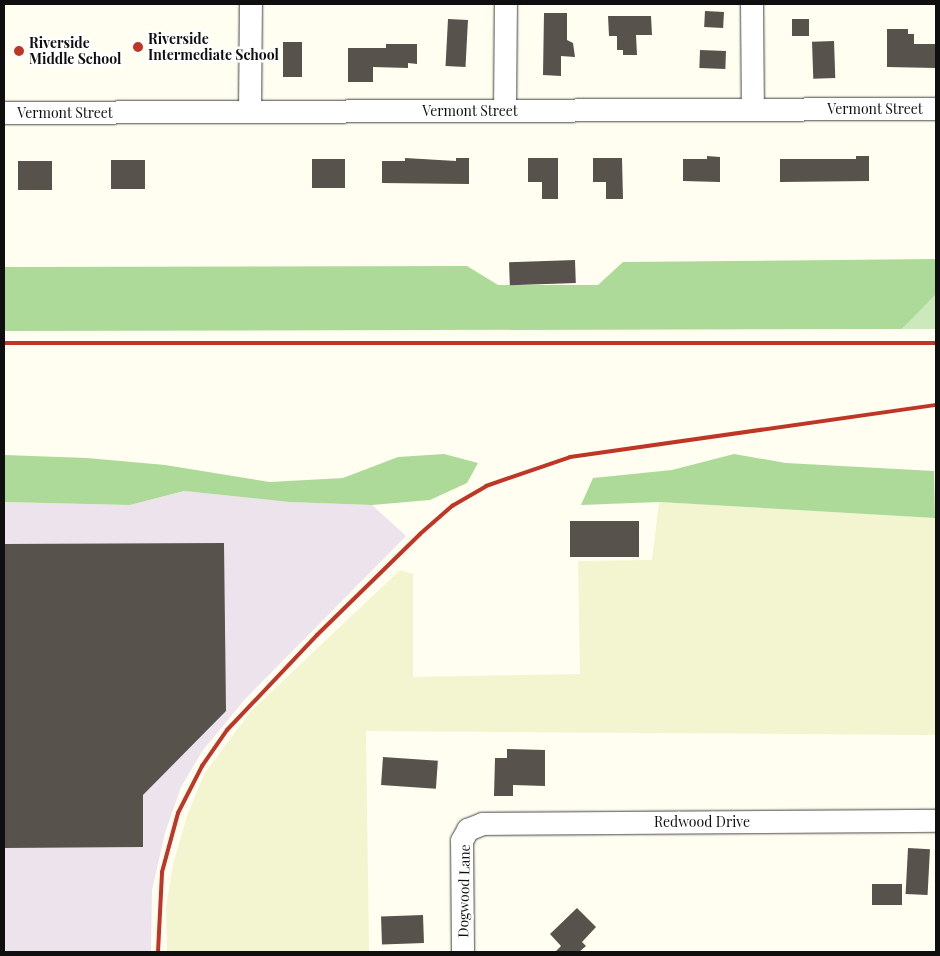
<!DOCTYPE html>
<html>
<head>
<meta charset="utf-8">
<style>
  body { margin:0 }
  #map { position:relative; width:940px; height:956px; overflow:hidden; background:#fffef0; font-family:"Playfair Display",serif }
  div>[style] { position:absolute }
  [style*='--x'] { left:calc(var(--x)*1px); top:calc(var(--y)*1px); width:calc(var(--w)*1px); rotate:calc(var(--a)*1deg) }
  .industrial>* { inset:0; background:#ede3ed }
  .farmland>* { inset:0; background:#f2f5d0 }
  .green>* { inset:0; background:#cbe9ba }
  .forest>* { inset:0; background:#adda99 }
  .building>* { inset:0; background:#57524b; transform-origin:0 0 }
  .roads { filter:drop-shadow(0 0 1px #424242) drop-shadow(0 0 1px #424242) }
  .minor>* { height:22px; margin:-11px; padding:0 11px; transform-origin:11px; border-radius:11px; background:#fff }
  .rail>* { height:4px; margin:-2px; padding:0 2px; transform-origin:2px; border-radius:2px; background:#bf3627 }
  .dots>* { width:14px; height:14px; translate:-50% -50%; box-sizing:border-box; border:2px solid #fff; border-radius:50% }
  span { translate:-50% -50%; white-space:nowrap; text-align:center; line-height:1.15; -webkit-text-stroke:5px #fff; paint-order:stroke }
  .poi-label { font-size:14px; color:#0f0f0f; font-weight:700 }
  .left { translate:0 -50%; text-align:left }
  .street-label { font-size:14px; color:#0f0f0f }
  .frame { position:absolute; inset:0; border:5px solid #0f0f0f; pointer-events:none }
</style>
</head>
<body>
<div id="map">
  <div class="industrial">
    <div style="clip-path:polygon(184px 491px,289px 502px,372px 505px,406px 536px,246px 698px,203px 750px,181px 787px,165px 833px,152px 890px,151px 952px,4px 952px,4px 502px,130px 505px)"></div>
  </div>
  <div class="farmland">
    <div style="clip-path:polygon(659px 502px,935px 518px,936px 735px,366px 731px,369px 952px,167px 952px,166px 907px,173px 864px,187px 816px,204px 774px,251px 711px,400px 570px,413px 574px,413px 677px,580px 674px,578px 561px,652px 560px)"></div>
  </div>
  <div class="green">
    <div style="clip-path:polygon(935px 294px,936px 329px,902px 329px)"></div>
  </div>
  <div class="forest">
    <div style="clip-path:polygon(936px 259px,936px 294px,902px 329px,4px 331px,4px 267px,467px 266px,498px 285px,598px 285px,623px 262px)"></div>
    <div style="clip-path:polygon(444px 454px,478px 463px,467px 483px,430px 500px,372px 505px,289px 502px,184px 491px,130px 505px,4px 502px,4px 455px,87px 458px,165px 465px,270px 482px,343px 478px,398px 457px)"></div>
    <div style="clip-path:polygon(734px 454px,786px 463px,934px 471px,935px 518px,659px 502px,581px 505px,593px 478px,672px 470px)"></div>
  </div>
  <div class="building">
    <div style="left:705px;top:11px;width:19px;height:16px;rotate:3deg"></div>
    <div style="clip-path:polygon(544px 13px,567px 13px,567px 40px,573px 43px,575px 57px,561px 56px,561px 76px,543px 75px)"></div>
    <div style="clip-path:polygon(608px 16px,651px 16px,652px 35px,636px 35px,637px 55px,623px 55px,623px 50px,617px 50px,617px 36px,609px 36px)"></div>
    <div style="left:448px;top:19px;width:20px;height:47px;rotate:3deg"></div>
    <div style="left:792px;top:19px;width:17px;height:17px"></div>
    <div style="clip-path:polygon(887px 29px,908px 29px,908px 34px,914px 34px,914px 44px,936px 44px,936px 68px,887px 67px)"></div>
    <div style="left:834px;top:41px;width:37px;height:22px;rotate:88deg"></div>
    <div style="left:283px;top:42px;width:19px;height:35px"></div>
    <div style="clip-path:polygon(386px 44px,417px 44px,417px 64px,408px 63px,408px 68px,373px 67px,373px 82px,348px 82px,348px 48px,386px 48px)"></div>
    <div style="left:700px;top:50px;width:26px;height:18px;rotate:2deg"></div>
    <div style="clip-path:polygon(707px 156px,720px 157px,720px 182px,683px 181px,683px 159px,707px 159px)"></div>
    <div style="clip-path:polygon(856px 156px,869px 156px,869px 181px,780px 182px,780px 159px,856px 159px)"></div>
    <div style="clip-path:polygon(405px 158px,456px 161px,456px 158px,469px 158px,469px 184px,382px 183px,382px 161px,405px 161px)"></div>
    <div style="clip-path:polygon(528px 158px,558px 158px,558px 199px,542px 199px,542px 182px,528px 182px)"></div>
    <div style="clip-path:polygon(593px 158px,622px 158px,623px 199px,606px 199px,606px 182px,593px 182px)"></div>
    <div style="left:312px;top:159px;width:33px;height:29px"></div>
    <div style="left:145px;top:160px;width:29px;height:34px;rotate:90deg"></div>
    <div style="left:18px;top:161px;width:34px;height:29px"></div>
    <div style="left:575px;top:260px;width:23px;height:66px;rotate:88deg"></div>
    <div style="left:570px;top:521px;width:69px;height:36px"></div>
    <div style="clip-path:polygon(224px 543px,226px 711px,143px 795px,143px 847px,4px 848px,4px 544px)"></div>
    <div style="clip-path:polygon(507px 749px,545px 750px,545px 786px,513px 785px,513px 796px,494px 796px,495px 758px,507px 758px)"></div>
    <div style="left:383px;top:757px;width:55px;height:28px;rotate:4deg"></div>
    <div style="left:908px;top:848px;width:22px;height:46px;rotate:3deg"></div>
    <div style="left:872px;top:884px;width:30px;height:21px"></div>
    <div style="clip-path:polygon(577px 908px,596px 927px,582px 942px,586px 946px,579px 952px,555px 952px,561px 946px,550px 934px)"></div>
    <div style="left:423px;top:915px;width:28px;height:42px;rotate:88deg"></div>
  </div>
  <div class="roads">
    <div class="minor">
      <div style="--x:752;--y:4;--w:106;--a:89.5"></div>
      <div style="--x:505;--y:111;--w:107;--a:-89.5"></div>
      <div style="--x:250;--y:112;--w:108;--a:-89.5"></div>
      <div style="--x:4;--y:113;--w:932;--a:-0.25"></div>
      <div style="--x:463;--y:952;--w:111;--a:-90.5"></div>
      <div style="--x:462;--y:841;--w:13;--a:-61"></div>
      <div style="--x:468;--y:830;--w:16;--a:-22"></div>
      <div style="--x:483;--y:824;--w:453;--a:-0.4"></div>
    </div>
  </div>
  <div class="rail">
    <div style="--x:4;--y:343;--w:932;--a:0"></div>
    <div style="--x:158;--y:952;--w:80;--a:-87.1"></div>
    <div style="--x:162;--y:872;--w:61;--a:-74.8"></div>
    <div style="--x:178;--y:813;--w:53;--a:-62.9"></div>
    <div style="--x:202;--y:766;--w:44;--a:-55.2"></div>
    <div style="--x:227;--y:730;--w:131;--a:-46.5"></div>
    <div style="--x:317;--y:635;--w:144;--a:-44.4"></div>
    <div style="--x:420;--y:534;--w:43;--a:-41.2"></div>
    <div style="--x:452;--y:506;--w:39;--a:-30"></div>
    <div style="--x:486;--y:486;--w:89;--a:-19"></div>
    <div style="--x:570;--y:457;--w:370;--a:-8.1"></div>
  </div>
  <div class="dots">
    <div style="left:138px;top:47px;background:#bf3627"></div>
    <div style="left:19px;top:51px;background:#bf3627"></div>
  </div>
  <div class="poi-label">
    <span class="left" style="left:148px;top:47px">Riverside<br>Intermediate School</span>
    <span class="left" style="left:29px;top:51px">Riverside<br>Middle School</span>
  </div>
  <div class="street-label">
    <span style="left:875px;top:109px">Vermont Street</span>
    <span style="left:470px;top:111px">Vermont Street</span>
    <span style="left:65px;top:113px">Vermont Street</span>
    <span style="left:702px;top:822px">Redwood Drive</span>
    <span style="left:464px;top:891px;rotate:-89deg">Dogwood Lane</span>
  </div>
  <div class="frame"></div>
</div>
</body>
</html>
